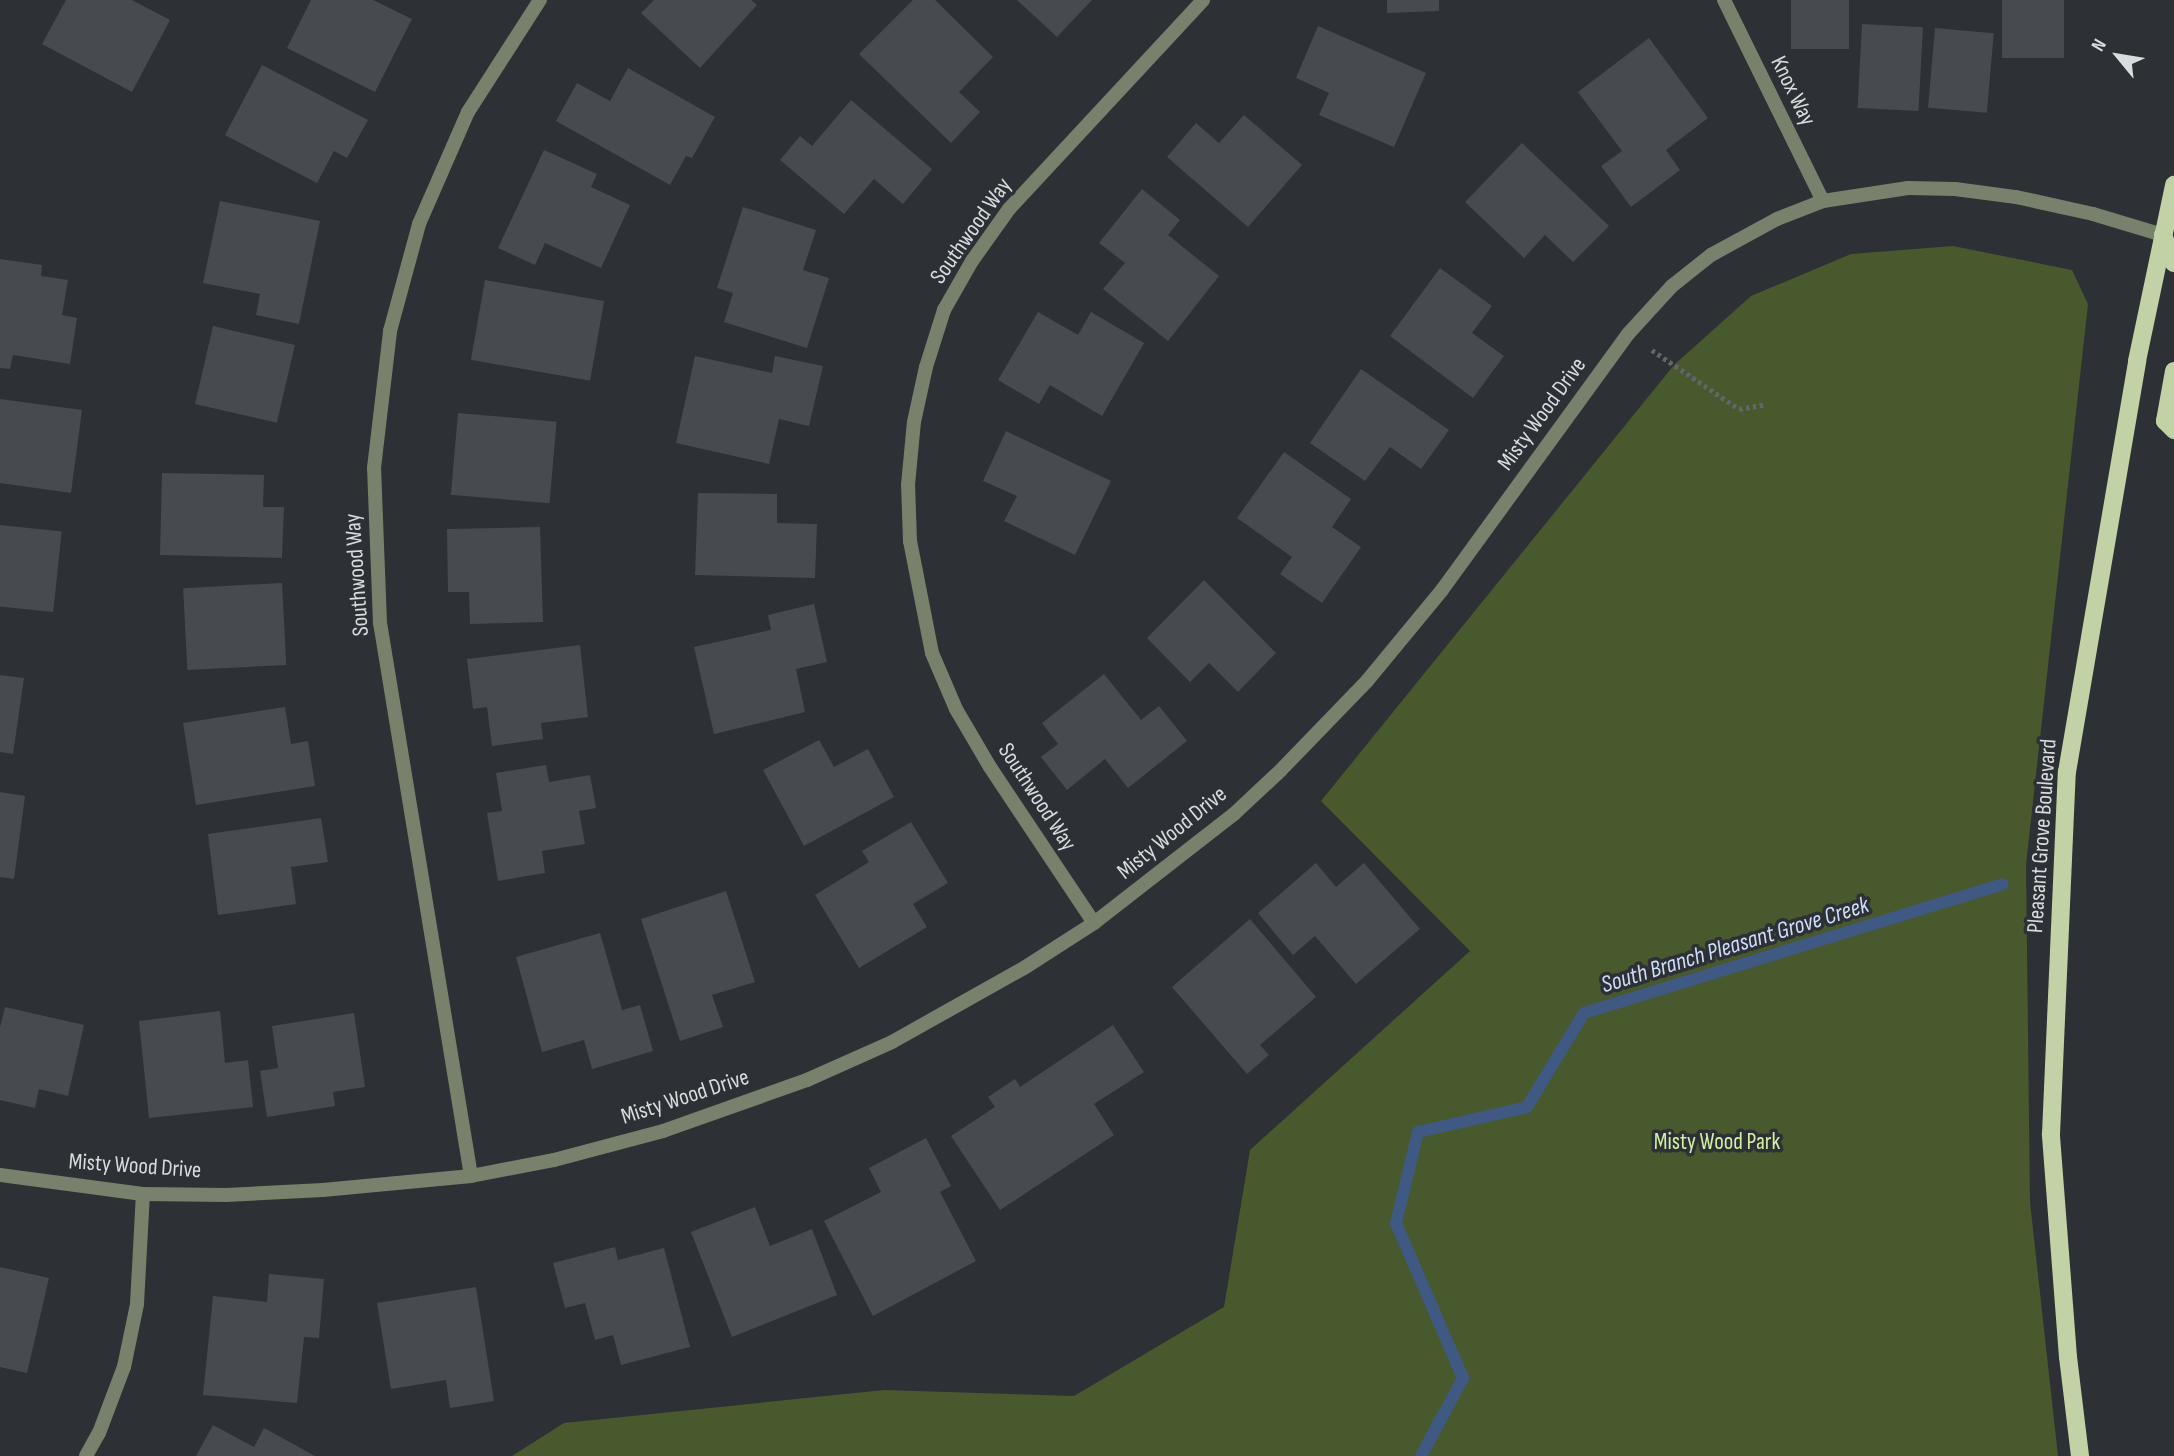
<!DOCTYPE html>
<html>
<head>
<meta charset="utf-8">
<style>
  body { margin:0 }
  #map { position:relative; width:2174px; height:1456px; overflow:hidden; background:#2d3035; font-family:"Sofia Sans Condensed",sans-serif }
  div>[style] { position:absolute }
  [style*='--x'] { left:calc(var(--x)*1px); top:calc(var(--y)*1px); width:calc(var(--w)*1px); rotate:calc(var(--a)*1deg) }
  .green>* { inset:0; background:#48592e }
  .stream>* { height:12px; margin:-6px; padding:0 6px; transform-origin:6px; border-radius:6px; background:#3f5982 }
  .building>* { inset:0; background:#474b50; transform-origin:0 0 }
  .path>* { height:4.5px; margin-top:-2.25px; transform-origin:0; background:repeating-linear-gradient(90deg,#626569 0 3.5px,transparent 0 7px) }
  .service>* { height:14px; margin:-7px; padding:0 7px; transform-origin:7px; border-radius:7px; background:#78816c }
  .minor>* { height:14px; margin:-7px; padding:0 7px; transform-origin:7px; border-radius:7px; background:#78816c }
  .primary>* { height:18px; margin:-9px; padding:0 9px; transform-origin:9px; border-radius:9px; background:#c0d2a6 }
  span { translate:-50% -50%; white-space:nowrap; text-align:center; line-height:1.15; -webkit-text-stroke:7px #2d3035; paint-order:stroke }
  .street-label { font-size:23px; color:#d9dcdf }
  .park-label { font-size:23px; color:#d2f1a4 }
  .water-label { font-size:24px; color:#ccdef9; font-style:italic }
  .north { position:absolute; left:2083px; top:21px; width:70px; height:70px; -webkit-text-stroke:5px #2d3035; paint-order:stroke; rotate:300deg; font-size:19px; font-weight:700; line-height:28px; text-align:center; color:#d9dcdf }
  .north::after { content:''; display:block; margin:auto; width:24px; height:32px; background:#d9dcdf; clip-path:polygon(50% 0,100% 100%,50% 72%,0 100%) }
</style>
</head>
<body>
<div id="map">
  <div class="green">
    <div style="clip-path:polygon(1953px 246px,2072px 270px,2088px 304px,2026px 865px,2030px 1202px,2058px 1456px,512px 1456px,564px 1423px,884px 1390px,1074px 1396px,1224px 1307px,1250px 1150px,1470px 951px,1321px 801px,1674px 365px,1751px 296px,1851px 254px)"></div>
  </div>
  <div class="stream">
    <div style="--x:1421;--y:1456;--w:89;--a:-61.7"></div>
    <div style="--x:1463;--y:1378;--w:169;--a:-113.4"></div>
    <div style="--x:1396;--y:1223;--w:94;--a:-76.4"></div>
    <div style="--x:1418;--y:1132;--w:112;--a:-12.9"></div>
    <div style="--x:1527;--y:1107;--w:110;--a:-58.8"></div>
    <div style="--x:1584;--y:1013;--w:438;--a:-17.1"></div>
  </div>
  <div class="building">
    <div style="clip-path:polygon(66px 0,132px 0,170px 20px,132px 92px,42px 44px)"></div>
    <div style="clip-path:polygon(311px 0,373px 0,412px 19px,375px 92px,287px 48px)"></div>
    <div style="clip-path:polygon(654px 0,751px 0,757px 5px,700px 68px,641px 13px)"></div>
    <div style="clip-path:polygon(913px 0,935px 0,993px 57px,959px 92px,980px 112px,951px 143px,859px 54px)"></div>
    <div style="clip-path:polygon(1017px 0,1092px 0,1057px 37px)"></div>
    <div style="clip-path:polygon(1387px 0,1439px 0,1439px 11px,1387px 13px)"></div>
    <div style="left:1791px;top:0;width:58px;height:49px"></div>
    <div style="left:2002px;top:0;width:62px;height:58px"></div>
    <div style="left:1862px;top:24px;width:61px;height:84px;rotate:3deg"></div>
    <div style="clip-path:polygon(1318px 26px,1426px 73px,1394px 147px,1319px 115px,1329px 93px,1296px 78px)"></div>
    <div style="left:1935px;top:28px;width:59px;height:80px;rotate:5deg"></div>
    <div style="clip-path:polygon(1649px 38px,1708px 118px,1666px 150px,1680px 170px,1631px 207px,1601px 166px,1622px 151px,1578px 92px)"></div>
    <div style="clip-path:polygon(262px 65px,368px 120px,347px 158px,334px 151px,317px 183px,225px 135px)"></div>
    <div style="clip-path:polygon(628px 68px,715px 117px,692px 158px,686px 156px,670px 185px,556px 121px,577px 83px,610px 101px)"></div>
    <div style="clip-path:polygon(851px 100px,932px 169px,903px 204px,874px 179px,844px 214px,780px 160px,800px 136px,812px 146px)"></div>
    <div style="clip-path:polygon(1244px 115px,1302px 165px,1248px 227px,1167px 157px,1196px 123px,1219px 143px)"></div>
    <div style="clip-path:polygon(1522px 143px,1609px 226px,1573px 262px,1545px 235px,1524px 258px,1465px 202px)"></div>
    <div style="clip-path:polygon(544px 150px,597px 174px,591px 187px,630px 205px,601px 268px,545px 243px,535px 265px,498px 248px)"></div>
    <div style="clip-path:polygon(1142px 189px,1180px 220px,1168px 235px,1219px 276px,1168px 341px,1103px 289px,1125px 263px,1099px 243px)"></div>
    <div style="clip-path:polygon(220px 201px,320px 221px,299px 324px,256px 315px,260px 294px,203px 283px)"></div>
    <div style="clip-path:polygon(743px 207px,816px 230px,803px 270px,829px 278px,807px 348px,724px 322px,733px 293px,717px 288px)"></div>
    <div style="clip-path:polygon(0 259px,42px 265px,41px 276px,68px 280px,62px 315px,77px 318px,70px 364px,13px 355px,10px 369px,0 368px)"></div>
    <div style="clip-path:polygon(1440px 268px,1492px 306px,1472px 333px,1504px 356px,1473px 398px,1390px 336px)"></div>
    <div style="left:485px;top:280px;width:121px;height:81px;rotate:10deg"></div>
    <div style="clip-path:polygon(1038px 312px,1078px 335px,1091px 312px,1144px 343px,1102px 416px,1050px 385px,1039px 404px,998px 380px)"></div>
    <div style="left:213px;top:326px;width:84px;height:80px;rotate:13deg"></div>
    <div style="clip-path:polygon(695px 356px,772px 373px,775px 356px,823px 366px,809px 426px,779px 419px,769px 464px,676px 443px)"></div>
    <div style="clip-path:polygon(1361px 369px,1449px 430px,1421px 469px,1390px 447px,1365px 481px,1310px 443px)"></div>
    <div style="clip-path:polygon(0 399px,82px 410px,71px 493px,0 483px)"></div>
    <div style="left:458px;top:413px;width:99px;height:82px;rotate:5deg"></div>
    <div style="clip-path:polygon(1006px 431px,1111px 481px,1075px 555px,1004px 521px,1017px 496px,983px 481px)"></div>
    <div style="clip-path:polygon(1284px 452px,1351px 499px,1332px 527px,1361px 547px,1322px 603px,1280px 574px,1292px 557px,1237px 518px)"></div>
    <div style="clip-path:polygon(162px 473px,264px 475px,263px 507px,284px 507px,282px 558px,160px 555px)"></div>
    <div style="clip-path:polygon(698px 493px,777px 494px,777px 523px,817px 524px,815px 578px,695px 575px)"></div>
    <div style="left:0;top:525px;width:62px;height:81px;rotate:6deg"></div>
    <div style="clip-path:polygon(540px 527px,543px 622px,470px 624px,469px 592px,448px 592px,447px 529px)"></div>
    <div style="clip-path:polygon(1204px 580px,1276px 653px,1238px 692px,1209px 663px,1190px 682px,1147px 638px)"></div>
    <div style="left:282px;top:583px;width:82px;height:99px;rotate:87deg"></div>
    <div style="clip-path:polygon(814px 604px,827px 662px,796px 669px,805px 712px,714px 734px,694px 647px,771px 630px,768px 615px)"></div>
    <div style="clip-path:polygon(580px 645px,588px 717px,541px 723px,543px 739px,492px 746px,487px 707px,473px 709px,467px 659px)"></div>
    <div style="clip-path:polygon(1104px 674px,1141px 720px,1159px 706px,1187px 741px,1128px 788px,1105px 759px,1067px 790px,1041px 757px,1058px 744px,1042px 723px)"></div>
    <div style="clip-path:polygon(0 675px,24px 678px,13px 754px,0 752px)"></div>
    <div style="clip-path:polygon(285px 707px,291px 744px,308px 741px,315px 786px,196px 805px,183px 723px)"></div>
    <div style="clip-path:polygon(819px 740px,834px 767px,868px 749px,894px 797px,804px 846px,763px 770px)"></div>
    <div style="clip-path:polygon(546px 765px,549px 782px,590px 775px,596px 808px,579px 811px,585px 844px,542px 851px,545px 873px,498px 881px,487px 813px,502px 811px,496px 773px)"></div>
    <div style="clip-path:polygon(0 792px,25px 796px,14px 879px,0 877px)"></div>
    <div style="clip-path:polygon(321px 818px,328px 862px,291px 867px,296px 904px,218px 915px,208px 834px)"></div>
    <div style="clip-path:polygon(911px 822px,948px 883px,913px 904px,927px 927px,859px 968px,815px 895px,869px 862px,862px 851px)"></div>
    <div style="clip-path:polygon(1316px 863px,1336px 887px,1364px 863px,1420px 929px,1356px 984px,1315px 936px,1293px 955px,1258px 913px)"></div>
    <div style="clip-path:polygon(726px 891px,755px 982px,712px 995px,723px 1027px,680px 1041px,641px 919px)"></div>
    <div style="clip-path:polygon(1250px 919px,1316px 997px,1260px 1045px,1269px 1055px,1247px 1074px,1172px 987px)"></div>
    <div style="clip-path:polygon(600px 933px,622px 1010px,640px 1005px,653px 1051px,592px 1069px,584px 1040px,542px 1052px,516px 957px)"></div>
    <div style="clip-path:polygon(5px 1007px,84px 1025px,68px 1096px,39px 1089px,35px 1108px,0 1100px,0 1027px)"></div>
    <div style="clip-path:polygon(220px 1011px,225px 1063px,248px 1060px,253px 1107px,149px 1118px,139px 1021px)"></div>
    <div style="clip-path:polygon(354px 1013px,365px 1087px,333px 1092px,335px 1106px,267px 1117px,260px 1071px,278px 1068px,272px 1026px)"></div>
    <div style="clip-path:polygon(1113px 1025px,1144px 1072px,1094px 1104px,1114px 1135px,1000px 1210px,951px 1136px,995px 1107px,988px 1097px,1015px 1079px,1020px 1087px)"></div>
    <div style="clip-path:polygon(926px 1138px,951px 1186px,940px 1192px,976px 1261px,873px 1316px,824px 1221px,881px 1192px,869px 1168px)"></div>
    <div style="clip-path:polygon(755px 1207px,770px 1246px,812px 1229px,837px 1295px,732px 1337px,691px 1232px)"></div>
    <div style="clip-path:polygon(615px 1247px,618px 1260px,664px 1248px,690px 1347px,621px 1365px,613px 1335px,595px 1340px,585px 1303px,565px 1308px,553px 1263px)"></div>
    <div style="clip-path:polygon(0 1267px,49px 1278px,27px 1373px,0 1367px)"></div>
    <div style="clip-path:polygon(269px 1274px,324px 1279px,319px 1338px,304px 1337px,297px 1403px,203px 1395px,213px 1296px,267px 1302px)"></div>
    <div style="clip-path:polygon(476px 1287px,494px 1401px,450px 1408px,446px 1380px,391px 1389px,377px 1303px)"></div>
    <div style="clip-path:polygon(213px 1425px,254px 1447px,264px 1428px,315px 1456px,196px 1456px)"></div>
  </div>
  <div class="path">
    <div style="--x:1652;--y:350;--w:105;--a:34.1"></div>
    <div style="--x:1739;--y:409;--w:28;--a:-10"></div>
  </div>
  <div class="service">
    <div style="--x:1724;--y:0;--w:224;--a:63.8"></div>
  </div>
  <div class="minor">
    <div style="--x:1094;--y:923;--w:187;--a:-123.7"></div>
    <div style="--x:990;--y:767;--w:67;--a:-120.4"></div>
    <div style="--x:956;--y:709;--w:61;--a:-113.2"></div>
    <div style="--x:932;--y:653;--w:114;--a:-101.1"></div>
    <div style="--x:910;--y:541;--w:56;--a:-92"></div>
    <div style="--x:908;--y:485;--w:63;--a:-84.6"></div>
    <div style="--x:914;--y:422;--w:56;--a:-77.7"></div>
    <div style="--x:926;--y:367;--w:60;--a:-72.5"></div>
    <div style="--x:944;--y:310;--w:56;--a:-60.3"></div>
    <div style="--x:972;--y:261;--w:64;--a:-54.6"></div>
    <div style="--x:1009;--y:209;--w:285;--a:-47.1"></div>
    <div style="--x:0;--y:1175;--w:144;--a:7.6"></div>
    <div style="--x:143;--y:1194;--w:83;--a:0.7"></div>
    <div style="--x:226;--y:1195;--w:97;--a:-3"></div>
    <div style="--x:323;--y:1190;--w:149;--a:-5.4"></div>
    <div style="--x:471;--y:1176;--w:85;--a:-10.9"></div>
    <div style="--x:554;--y:1160;--w:113;--a:-14.9"></div>
    <div style="--x:663;--y:1131;--w:153;--a:-19.5"></div>
    <div style="--x:807;--y:1080;--w:93;--a:-24.1"></div>
    <div style="--x:892;--y:1042;--w:151;--a:-29.3"></div>
    <div style="--x:1024;--y:968;--w:83;--a:-32.7"></div>
    <div style="--x:1094;--y:923;--w:177;--a:-37.9"></div>
    <div style="--x:1234;--y:814;--w:64;--a:-43.1"></div>
    <div style="--x:1281;--y:770;--w:124;--a:-46"></div>
    <div style="--x:1367;--y:681;--w:118;--a:-50.5"></div>
    <div style="--x:1442;--y:590;--w:316;--a:-54"></div>
    <div style="--x:1628;--y:334;--w:65;--a:-47.5"></div>
    <div style="--x:1672;--y:286;--w:50;--a:-38.5"></div>
    <div style="--x:1711;--y:255;--w:75;--a:-28.6"></div>
    <div style="--x:1777;--y:219;--w:49;--a:-21.4"></div>
    <div style="--x:1823;--y:201;--w:86;--a:-8.7"></div>
    <div style="--x:1908;--y:188;--w:47;--a:1.2"></div>
    <div style="--x:1955;--y:189;--w:62;--a:7.5"></div>
    <div style="--x:2016;--y:197;--w:79;--a:12.4"></div>
    <div style="--x:2093;--y:214;--w:73;--a:16.7"></div>
    <div style="--x:471;--y:1176;--w:560;--a:-99.34"></div>
    <div style="--x:380;--y:623;--w:155;--a:-92.2"></div>
    <div style="--x:374;--y:468;--w:138;--a:-83.3"></div>
    <div style="--x:390;--y:331;--w:111;--a:-74.8"></div>
    <div style="--x:419;--y:224;--w:122;--a:-66.4"></div>
    <div style="--x:468;--y:112;--w:133;--a:-57.3"></div>
    <div style="--x:86;--y:1456;--w:26;--a:-61"></div>
    <div style="--x:99;--y:1433;--w:71;--a:-69.3"></div>
    <div style="--x:124;--y:1367;--w:64;--a:-78.3"></div>
    <div style="--x:137;--y:1304;--w:110;--a:-86.9"></div>
  </div>
  <div class="primary">
    <div style="--x:2163;--y:235;--w:30;--a:69"></div>
    <div style="--x:2174;--y:371;--w:51;--a:100.2"></div>
    <div style="--x:2165;--y:421;--w:13;--a:45"></div>
    <div style="--x:2080;--y:1456;--w:100;--a:-96.9"></div>
    <div style="--x:2068;--y:1357;--w:224;--a:-94.4"></div>
    <div style="--x:2051;--y:1134;--w:362;--a:-87.5"></div>
    <div style="--x:2067;--y:772;--w:417;--a:-80.3"></div>
    <div style="--x:2137;--y:361;--w:180;--a:-78.1"></div>
  </div>
  <div class="street-label">
    <span style="left:1793px;top:91px;rotate:64deg">Knox Way</span>
    <span style="left:971px;top:231px;rotate:-55deg">Southwood Way</span>
    <span style="left:1542px;top:414px;rotate:-54deg">Misty Wood Drive</span>
    <span style="left:357px;top:575px;rotate:-94deg">Southwood Way</span>
    <span style="left:1037px;top:797px;rotate:57deg">Southwood Way</span>
    <span style="left:1172px;top:833px;rotate:-39deg">Misty Wood Drive</span>
    <span style="left:2042px;top:836px;rotate:-86deg">Pleasant Grove Boulevard</span>
    <span style="left:685px;top:1097px;rotate:-18deg">Misty Wood Drive</span>
    <span style="left:135px;top:1166px;rotate:4deg">Misty Wood Drive</span>
  </div>
  <div class="park-label">
    <span style="left:1717px;top:1142px">Misty Wood Park</span>
  </div>
  <div class="water-label">
    <span style="left:1735px;top:945px;rotate:-17deg">South Branch Pleasant Grove Creek</span>
  </div>
  <div class="north">N</div>
</div>
</body>
</html>
